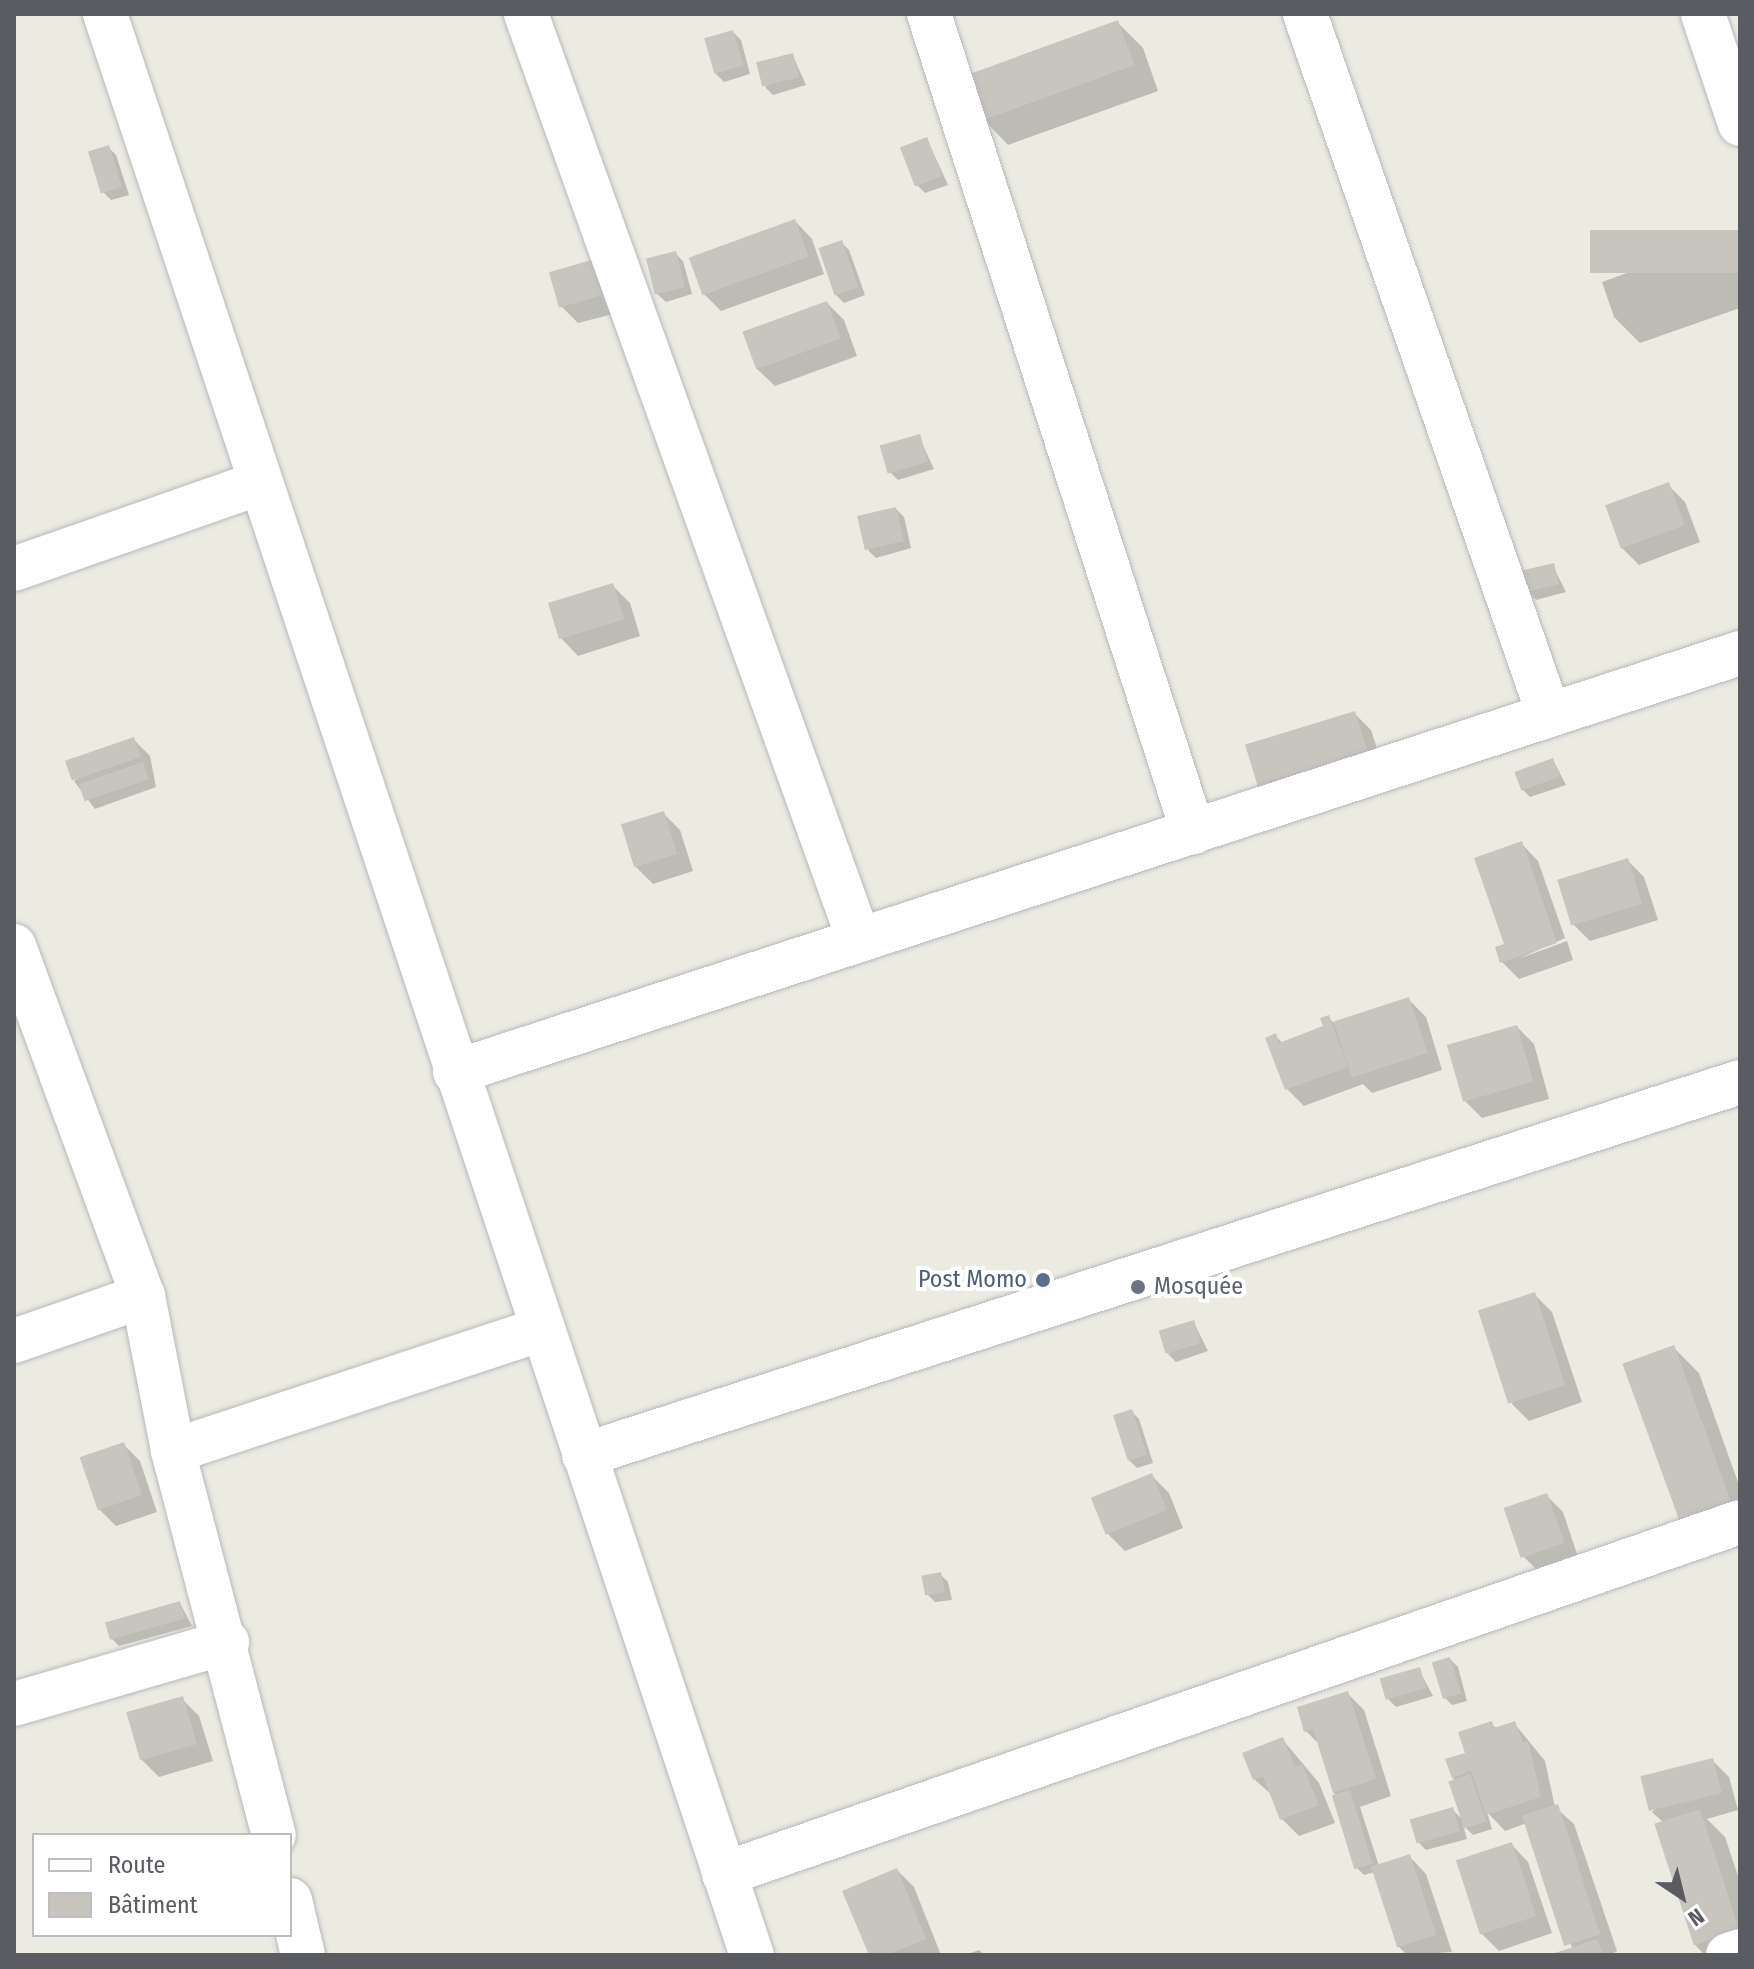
<!DOCTYPE html>
<html>
<head>
<meta charset="utf-8">
<style>
  body { margin:0 }
  #map { position:relative; width:1754px; height:1969px; overflow:hidden; background:#ecebe1; font-family:"Fira Sans Condensed",sans-serif }
  div>[style] { position:absolute }
  [style*='--x'] { left:calc(var(--x)*1px); top:calc(var(--y)*1px); width:calc(var(--w)*1px); rotate:calc(var(--a)*1deg) }
  .shadow>* { inset:0; background:#0003 }
  .building>* { inset:0; background:#c8c5be; transform-origin:0 0 }
  .roads { filter:drop-shadow(0 0 2px #b7b8bd) drop-shadow(0 0 2px #b7b8bd) }
  .minor>* { height:44px; margin:-22px; padding:0 22px; transform-origin:22px; border-radius:22px; background:#fff }
  .dots>* { width:22px; height:22px; translate:-50% -50%; box-sizing:border-box; border:4px solid #fff; border-radius:50% }
  span { translate:-50% -50%; white-space:nowrap; text-align:center; line-height:1.15; -webkit-text-stroke:8px #fff; paint-order:stroke }
  .service-label { font-size:24px; color:#4e5e75 }
  .right { translate:-100% -50%; text-align:right }
  .worship-label { font-size:24px; color:#5b616d }
  .left { translate:0 -50%; text-align:left }
  .frame { position:absolute; inset:0; border:16px solid #5a5c61; pointer-events:none }
  .legend { position:absolute; left:32px; top:1833px; width:260px; height:104px; box-sizing:border-box; background:#fff; border:2px solid #bdbec0; margin:0; padding:10px 14px; list-style:none; font-size:24px; color:#5a5c61 }
  .legend li { display:flex; align-items:center; gap:16px; height:40px }
  .legend b { width:40px; border:2px solid #bdbec0 }
  .north { position:absolute; left:1642px; top:1857px; width:80px; height:80px; -webkit-text-stroke:6px #fff; paint-order:stroke; rotate:145deg; font-size:22px; font-weight:700; line-height:32px; text-align:center; color:#5a5c61 }
  .north::after { content:''; display:block; margin:auto; width:28px; height:36px; background:#5a5c61; clip-path:polygon(50% 0,100% 100%,50% 72%,0 100%) }
</style>
</head>
<body>
<div id="map">
  <div class="shadow">
    <div style="clip-path:polygon(1117px 22px,1143px 48px,1158px 91px,1008px 145px,983px 119px)"></div>
    <div style="clip-path:polygon(733px 32px,741px 40px,750px 74px,724px 82px,716px 74px)"></div>
    <div style="clip-path:polygon(793px 56px,806px 85px,773px 95px,765px 87px)"></div>
    <div style="clip-path:polygon(927px 139px,948px 185px,925px 193px,917px 185px)"></div>
    <div style="clip-path:polygon(108px 147px,116px 155px,129px 195px,111px 200px,103px 192px)"></div>
    <div style="clip-path:polygon(795px 221px,812px 239px,824px 274px,721px 311px,704px 294px)"></div>
    <div style="clip-path:polygon(1740px 232px,1740px 308px,1640px 343px,1614px 317px,1602px 282px)"></div>
    <div style="clip-path:polygon(841px 242px,849px 250px,865px 295px,844px 303px,836px 295px)"></div>
    <div style="clip-path:polygon(675px 253px,683px 261px,692px 294px,666px 302px,657px 294px)"></div>
    <div style="clip-path:polygon(595px 261px,621px 312px,578px 323px,561px 306px)"></div>
    <div style="clip-path:polygon(827px 303px,844px 320px,857px 356px,775px 386px,757px 369px)"></div>
    <div style="clip-path:polygon(919px 437px,934px 469px,898px 480px,890px 472px)"></div>
    <div style="clip-path:polygon(1668px 485px,1685px 502px,1700px 542px,1639px 565px,1622px 548px)"></div>
    <div style="clip-path:polygon(896px 509px,904px 517px,911px 548px,876px 558px,868px 550px)"></div>
    <div style="clip-path:polygon(1553px 566px,1566px 592px,1536px 600px,1528px 592px)"></div>
    <div style="clip-path:polygon(613px 586px,630px 603px,640px 636px,578px 656px,561px 638px,551px 605px)"></div>
    <div style="clip-path:polygon(1354px 713px,1371px 730px,1384px 770px,1278px 804px)"></div>
    <div style="clip-path:polygon(133px 739px,150px 756px,156px 787px,95px 809px,74px 781px)"></div>
    <div style="clip-path:polygon(1553px 760px,1566px 785px,1530px 797px,1522px 789px)"></div>
    <div style="clip-path:polygon(663px 813px,680px 830px,693px 871px,653px 884px,636px 867px)"></div>
    <div style="clip-path:polygon(1521px 843px,1538px 861px,1565px 938px,1518px 959px,1567px 941px,1573px 960px,1519px 979px,1502px 962px,1497px 949px,1507px 946px)"></div>
    <div style="clip-path:polygon(1627px 860px,1644px 877px,1658px 920px,1590px 941px,1573px 924px)"></div>
    <div style="clip-path:polygon(1409px 1000px,1426px 1017px,1442px 1070px,1372px 1093px,1363px 1084px,1304px 1106px,1287px 1089px,1275px 1036px,1283px 1043px,1326px 1027px,1328px 1017px,1335px 1024px)"></div>
    <div style="clip-path:polygon(1517px 1027px,1534px 1044px,1549px 1099px,1482px 1118px,1465px 1101px)"></div>
    <div style="clip-path:polygon(1535px 1295px,1552px 1312px,1582px 1402px,1529px 1421px,1512px 1404px)"></div>
    <div style="clip-path:polygon(1194px 1323px,1208px 1351px,1176px 1362px,1168px 1354px)"></div>
    <div style="clip-path:polygon(1674px 1348px,1699px 1373px,1740px 1488px,1740px 1542px)"></div>
    <div style="clip-path:polygon(1131px 1411px,1139px 1419px,1153px 1463px,1137px 1468px,1129px 1460px)"></div>
    <div style="clip-path:polygon(123px 1444px,140px 1461px,157px 1512px,116px 1526px,99px 1509px)"></div>
    <div style="clip-path:polygon(1152px 1476px,1169px 1493px,1183px 1528px,1125px 1551px,1108px 1534px)"></div>
    <div style="clip-path:polygon(1546px 1495px,1563px 1512px,1579px 1560px,1541px 1574px,1524px 1557px)"></div>
    <div style="clip-path:polygon(940px 1574px,948px 1582px,952px 1600px,935px 1602px,927px 1594px)"></div>
    <div style="clip-path:polygon(180px 1603px,192px 1626px,119px 1646px,111px 1638px)"></div>
    <div style="clip-path:polygon(1450px 1659px,1458px 1667px,1467px 1701px,1452px 1705px,1444px 1697px)"></div>
    <div style="clip-path:polygon(1419px 1670px,1433px 1696px,1396px 1707px,1388px 1699px)"></div>
    <div style="clip-path:polygon(1347px 1693px,1364px 1710px,1391px 1796px,1360px 1807px,1379px 1866px,1409px 1856px,1426px 1874px,1452px 1952px,1407px 1955px,1399px 1947px,1375px 1872px,1364px 1875px,1356px 1867px,1320px 1745px,1306px 1731px)"></div>
    <div style="clip-path:polygon(182px 1699px,199px 1716px,213px 1761px,159px 1777px,142px 1760px)"></div>
    <div style="clip-path:polygon(1491px 1723px,1497px 1729px,1514px 1723px,1545px 1761px,1555px 1807px,1574px 1824px,1617px 1951px,1610px 1955px,1558px 1955px,1573px 1950px,1527px 1823px,1505px 1831px,1487px 1812px,1492px 1829px,1473px 1835px,1463px 1825px,1467px 1839px,1426px 1850px,1418px 1842px,1453px 1810px,1463px 1820px,1453px 1776px)"></div>
    <div style="clip-path:polygon(1283px 1740px,1319px 1783px,1335px 1823px,1299px 1836px,1282px 1819px,1273px 1796px,1254px 1779px)"></div>
    <div style="clip-path:polygon(1712px 1760px,1729px 1777px,1738px 1810px,1707px 1819px,1725px 1837px,1740px 1882px,1740px 1955px,1705px 1955px,1696px 1946px,1664px 1823px,1652px 1812px)"></div>
    <div style="clip-path:polygon(1511px 1844px,1528px 1862px,1552px 1933px,1499px 1951px,1482px 1934px)"></div>
    <div style="clip-path:polygon(897px 1870px,914px 1887px,941px 1955px,871px 1955px)"></div>
    <div style="clip-path:polygon(979px 1950px,984px 1955px,965px 1955px)"></div>
  </div>
  <div class="building">
    <div style="left:1118px;top:20px;width:48px;height:163px;rotate:70deg"></div>
    <div style="left:733px;top:30px;width:37px;height:30px;rotate:74deg"></div>
    <div style="left:793px;top:53px;width:25px;height:38px;rotate:76deg"></div>
    <div style="left:927px;top:137px;width:42px;height:29px;rotate:69deg"></div>
    <div style="left:109px;top:145px;width:44px;height:22px;rotate:73deg"></div>
    <div style="left:795px;top:219px;width:40px;height:113px;rotate:70deg"></div>
    <div style="left:1740px;top:230px;width:43px;height:150px;rotate:90deg"></div>
    <div style="left:842px;top:240px;width:50px;height:25px;rotate:71deg"></div>
    <div style="left:676px;top:251px;width:37px;height:31px;rotate:76deg"></div>
    <div style="left:595px;top:259px;width:37px;height:48px;rotate:74deg"></div>
    <div style="left:827px;top:301px;width:40px;height:90px;rotate:70deg"></div>
    <div style="left:920px;top:434px;width:29px;height:42px;rotate:74deg"></div>
    <div style="left:1669px;top:482px;width:46px;height:68px;rotate:70deg"></div>
    <div style="left:896px;top:507px;width:35px;height:40px;rotate:77deg"></div>
    <div style="left:1554px;top:563px;width:22px;height:34px;rotate:77deg"></div>
    <div style="left:613px;top:583px;width:38px;height:68px;rotate:73deg"></div>
    <div style="left:1355px;top:711px;width:44px;height:115px;rotate:73deg"></div>
    <div style="left:134px;top:737px;width:21px;height:73px;rotate:71deg"></div>
    <div style="left:1553px;top:758px;width:20px;height:41px;rotate:70deg"></div>
    <div style="left:143px;top:762px;width:18px;height:68px;rotate:71deg"></div>
    <div style="left:664px;top:811px;width:45px;height:45px;rotate:73deg"></div>
    <div style="clip-path:polygon(1522px 841px,1557px 943px,1500px 963px,1495px 947px,1504px 944px,1474px 858px)"></div>
    <div style="left:1628px;top:858px;width:48px;height:74px;rotate:73deg"></div>
    <div style="left:1409px;top:997px;width:59px;height:79px;rotate:72deg"></div>
    <div style="clip-path:polygon(1329px 1015px,1348px 1067px,1285px 1090px,1265px 1038px,1276px 1033px,1279px 1043px,1323px 1026px,1320px 1018px)"></div>
    <div style="left:1517px;top:1025px;width:59px;height:73px;rotate:74deg"></div>
    <div style="left:1535px;top:1292px;width:98px;height:60px;rotate:72deg"></div>
    <div style="left:1194px;top:1320px;width:24px;height:37px;rotate:73deg"></div>
    <div style="left:1674px;top:1345px;width:176px;height:55px;rotate:70deg"></div>
    <div style="left:1132px;top:1409px;width:48px;height:20px;rotate:72deg"></div>
    <div style="left:124px;top:1442px;width:56px;height:47px;rotate:71deg"></div>
    <div style="left:1152px;top:1473px;width:40px;height:66px;rotate:68deg"></div>
    <div style="left:1547px;top:1493px;width:53px;height:46px;rotate:71deg"></div>
    <div style="left:941px;top:1572px;width:20px;height:20px;rotate:79deg"></div>
    <div style="left:180px;top:1601px;width:18px;height:78px;rotate:74deg"></div>
    <div style="left:1450px;top:1657px;width:38px;height:19px;rotate:73deg"></div>
    <div style="left:1420px;top:1667px;width:22px;height:42px;rotate:74deg"></div>
    <div style="clip-path:polygon(1348px 1691px,1376px 1779px,1333px 1793px,1313px 1729px,1304px 1732px,1297px 1707px)"></div>
    <div style="left:183px;top:1696px;width:50px;height:59px;rotate:74deg"></div>
    <div style="clip-path:polygon(1492px 1721px,1494px 1728px,1515px 1721px,1523px 1743px,1528px 1741px,1541px 1797px,1486px 1815px,1471px 1771px,1452px 1778px,1445px 1759px,1465px 1753px,1458px 1732px)"></div>
    <div style="clip-path:polygon(1283px 1737px,1295px 1767px,1302px 1764px,1319px 1805px,1280px 1820px,1263px 1776px,1253px 1780px,1242px 1753px)"></div>
    <div style="left:1713px;top:1758px;width:36px;height:75px;rotate:76deg"></div>
    <div style="left:1470px;top:1774px;width:50px;height:23px;rotate:71deg"></div>
    <div style="left:1350px;top:1790px;width:77px;height:19px;rotate:73deg"></div>
    <div style="left:1558px;top:1804px;width:137px;height:38px;rotate:72deg"></div>
    <div style="left:1453px;top:1807px;width:25px;height:45px;rotate:74deg"></div>
    <div style="left:1700px;top:1809px;width:128px;height:48px;rotate:72deg"></div>
    <div style="left:1512px;top:1842px;width:78px;height:59px;rotate:72deg"></div>
    <div style="left:1410px;top:1854px;width:85px;height:41px;rotate:72deg"></div>
    <div style="clip-path:polygon(897px 1868px,926px 1939px,886px 1955px,869px 1955px,842px 1891px)"></div>
    <div style="clip-path:polygon(1597px 1939px,1603px 1955px,1552px 1955px,1552px 1954px)"></div>
  </div>
  <div class="roads">
    <div class="minor">
      <div style="--x:105;--y:14;--w:2046;--a:71.57"></div>
      <div style="--x:526;--y:14;--w:984;--a:70.22"></div>
      <div style="--x:929;--y:14;--w:860;--a:72.11"></div>
      <div style="--x:1305;--y:14;--w:742;--a:70.81"></div>
      <div style="--x:1703;--y:14;--w:116;--a:71.4"></div>
      <div style="--x:14;--y:569;--w:261;--a:-19.3"></div>
      <div style="--x:14;--y:946;--w:373;--a:69.8"></div>
      <div style="--x:143;--y:1296;--w:158;--a:79"></div>
      <div style="--x:173;--y:1451;--w:397;--a:75.3"></div>
      <div style="--x:455;--y:1072;--w:1352;--a:-18.06"></div>
      <div style="--x:14;--y:1341;--w:137;--a:-19.2"></div>
      <div style="--x:173;--y:1451;--w:388;--a:-18.3"></div>
      <div style="--x:584;--y:1455;--w:1215;--a:-17.88"></div>
      <div style="--x:14;--y:1704;--w:222;--a:-16.2"></div>
      <div style="--x:724;--y:1874;--w:1075;--a:-19.11"></div>
      <div style="--x:290;--y:1900;--w:57;--a:76.7"></div>
      <div style="--x:1728;--y:1955;--w:13;--a:-18"></div>
    </div>
  </div>
  <div class="dots">
    <div style="left:1043px;top:1280px;background:#5c6f8a"></div>
    <div style="left:1138px;top:1287px;background:#6b7280"></div>
  </div>
  <div class="service-label">
    <span class="right" style="left:1027px;top:1280px">Post Momo</span>
  </div>
  <div class="worship-label">
    <span class="left" style="left:1154px;top:1287px">Mosquée</span>
  </div>
  <div class="frame"></div>
  <ul class="legend">
  <li><b style="height:10px;background:#fff"></b>Route</li>
  <li><b style="height:22px;background:#c8c5be"></b>Bâtiment</li>
  </ul>
  <div class="north">N</div>
</div>
</body>
</html>
